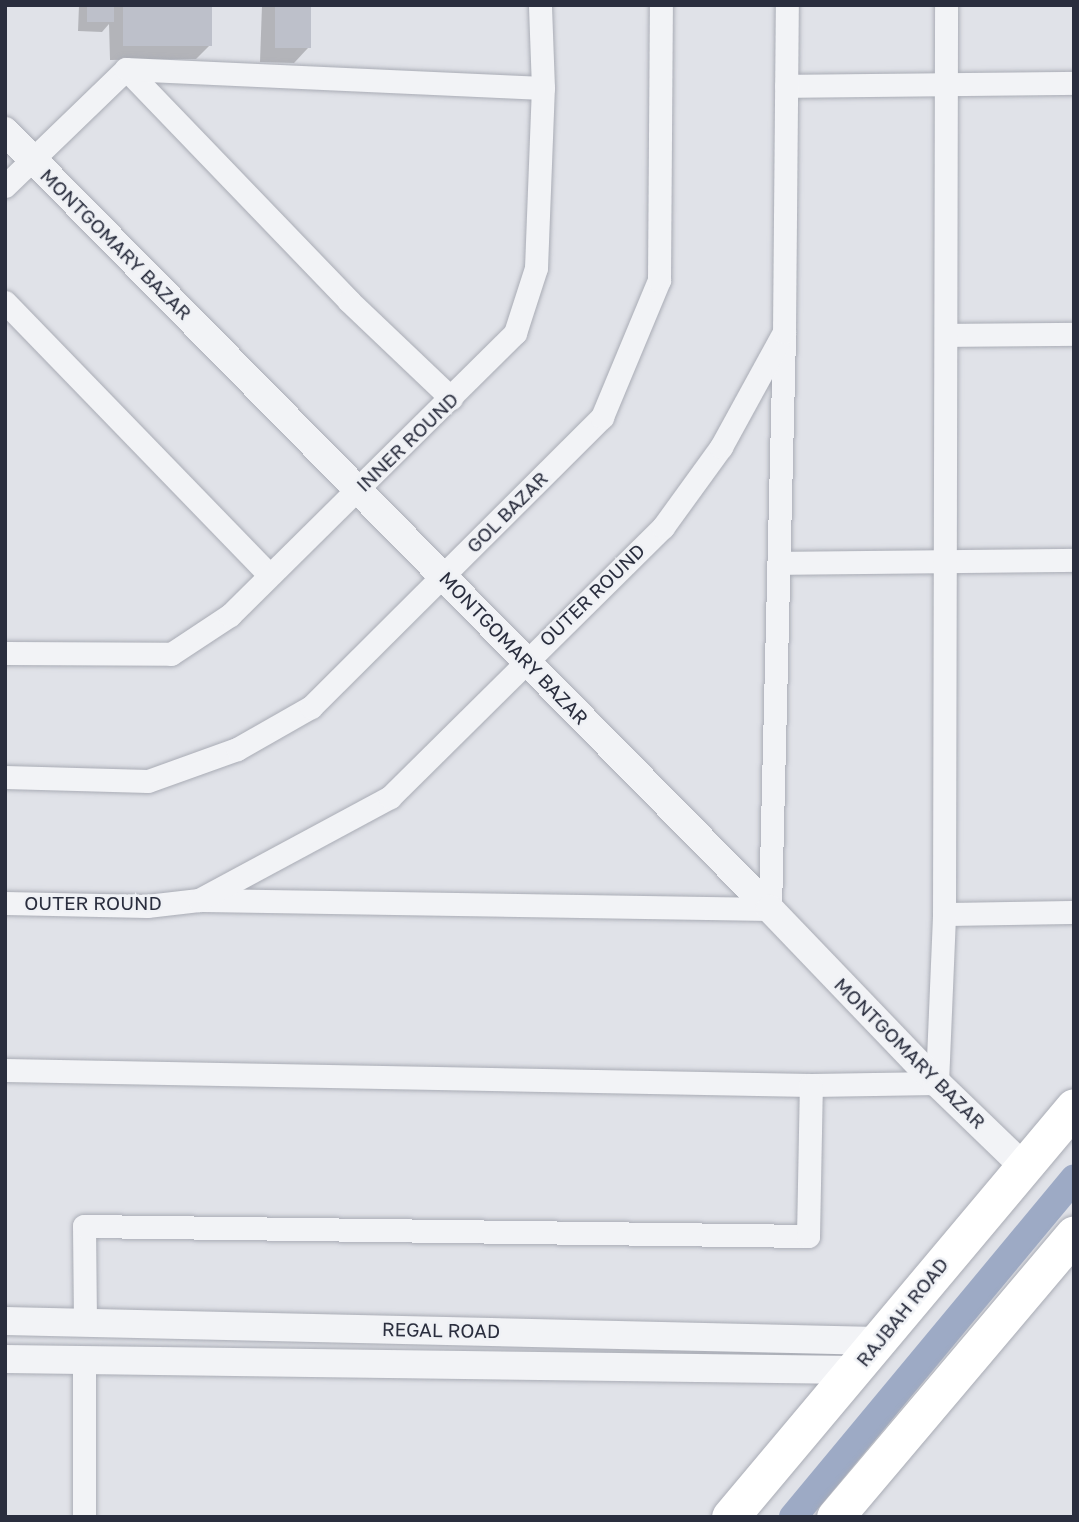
<!DOCTYPE html>
<html>
<head>
<meta charset="utf-8">
<style>
  body { margin:0 }
  #map { position:relative; width:1079px; height:1522px; overflow:hidden; background:#e0e2e8; font-family:"Golos Text",sans-serif }
  div>[style] { position:absolute }
  [style*='--x'] { left:calc(var(--x)*1px); top:calc(var(--y)*1px); width:calc(var(--w)*1px); rotate:calc(var(--a)*1deg) }
  .shadow>* { inset:0; background:#0003 }
  .canal>* { height:28px; margin:-14px; padding:0 14px; transform-origin:14px; border-radius:14px; background:#9daac5 }
  .building>* { inset:0; background:#bdc0ca; transform-origin:0 0 }
  .roads { filter:drop-shadow(0 0 2px #a9acb5) drop-shadow(0 0 2px #a9acb5) }
  .minor>* { height:23px; margin:-11.5px; padding:0 11.5px; transform-origin:11.5px; border-radius:11.5px; background:#f2f3f6 }
  .tertiary>* { height:28px; margin:-14px; padding:0 14px; transform-origin:14px; border-radius:14px; background:#f2f3f6 }
  .primary>* { height:37px; margin:-18.5px; padding:0 18.5px; transform-origin:18.5px; border-radius:18.5px; background:#fff }
  span { translate:-50% -50%; white-space:nowrap; text-align:center; line-height:1.15; -webkit-text-stroke:5px #eff1f5; paint-order:stroke }
  .street-label { font-size:19px; color:#2a2e3e }
  .frame { position:absolute; inset:0; border:7px solid #2a2e3e; pointer-events:none }
</style>
</head>
<body>
<div id="map">
  <div class="shadow">
    <div style="clip-path:polygon(79px 5px,210px 5px,211px 44px,196px 59px,110px 60px,109px 24px,102px 32px,78px 31px)"></div>
    <div style="clip-path:polygon(262px 5px,310px 5px,308px 48px,294px 63px,260px 62px)"></div>
  </div>
  <div class="canal">
    <div style="--x:793;--y:1517;--w:440;--a:-50.3"></div>
  </div>
  <div class="building">
    <div style="left:87px;top:5px;width:27px;height:17px"></div>
    <div style="left:123px;top:5px;width:89px;height:41px"></div>
    <div style="left:275px;top:5px;width:36px;height:43px"></div>
  </div>
  <div class="roads">
    <div class="minor">
      <div style="--x:126;--y:69;--w:322;--a:46.1"></div>
      <div style="--x:349;--y:301;--w:141;--a:43.6"></div>
      <div style="--x:786;--y:86;--w:288;--a:-0.6"></div>
      <div style="--x:5;--y:186;--w:168;--a:-44"></div>
      <div style="--x:126;--y:69;--w:417;--a:2.6"></div>
      <div style="--x:5;--y:302;--w:380;--a:45.9"></div>
      <div style="--x:947;--y:335;--w:127;--a:-0.5"></div>
      <div style="--x:779;--y:563;--w:295;--a:-0.6"></div>
      <div style="--x:5;--y:653;--w:166;--a:0.3"></div>
      <div style="--x:171;--y:654;--w:71;--a:-33.5"></div>
      <div style="--x:230;--y:615;--w:401;--a:-44.7"></div>
      <div style="--x:515;--y:333;--w:68;--a:-72.1"></div>
      <div style="--x:536;--y:268;--w:180;--a:-87.8"></div>
      <div style="--x:543;--y:88;--w:83;--a:-92.1"></div>
      <div style="--x:5;--y:777;--w:143;--a:1.6"></div>
      <div style="--x:148;--y:781;--w:95;--a:-19.8"></div>
      <div style="--x:237;--y:749;--w:85;--a:-29.6"></div>
      <div style="--x:311;--y:707;--w:411;--a:-44.9"></div>
      <div style="--x:602;--y:417;--w:148;--a:-67.4"></div>
      <div style="--x:659;--y:280;--w:275;--a:-89.6"></div>
      <div style="--x:203;--y:900;--w:567;--a:0.91"></div>
      <div style="--x:770;--y:909;--w:574;--a:-88.6"></div>
      <div style="--x:5;--y:903;--w:142;--a:1.2"></div>
      <div style="--x:147;--y:906;--w:52;--a:-6.6"></div>
      <div style="--x:199;--y:900;--w:217;--a:-28.3"></div>
      <div style="--x:390;--y:797;--w:384;--a:-44.7"></div>
      <div style="--x:663;--y:527;--w:99;--a:-54.1"></div>
      <div style="--x:721;--y:447;--w:131;--a:-61.3"></div>
      <div style="--x:784;--y:332;--w:327;--a:-89.5"></div>
      <div style="--x:944;--y:914;--w:130;--a:-0.9"></div>
      <div style="--x:5;--y:1070;--w:806;--a:1.07"></div>
      <div style="--x:811;--y:1085;--w:126;--a:-0.9"></div>
      <div style="--x:937;--y:1083;--w:169;--a:-87.6"></div>
      <div style="--x:944;--y:914;--w:909;--a:-89.87"></div>
      <div style="--x:85;--y:1321;--w:95;--a:-90.6"></div>
      <div style="--x:84;--y:1226;--w:724;--a:0.79"></div>
      <div style="--x:808;--y:1236;--w:151;--a:-88.9"></div>
      <div style="--x:84;--y:1517;--w:156;--a:-90"></div>
    </div>
    <div class="tertiary">
      <div style="--x:5;--y:131;--w:1091;--a:45.48"></div>
      <div style="--x:770;--y:909;--w:241;--a:46.2"></div>
      <div style="--x:937;--y:1083;--w:118;--a:44"></div>
      <div style="--x:5;--y:1321;--w:873;--a:1.31"></div>
      <div style="--x:5;--y:1359;--w:850;--a:0.74"></div>
    </div>
    <div class="primary">
      <div style="--x:730;--y:1517;--w:535;--a:-50"></div>
      <div style="--x:835;--y:1517;--w:370;--a:-49.8"></div>
    </div>
  </div>
  <div class="street-label">
    <span style="left:116px;top:244px;rotate:45deg">MONTGOMARY BAZAR</span>
    <span style="left:407px;top:442px;rotate:-44deg">INNER ROUND</span>
    <span style="left:507px;top:512px;rotate:-45deg">GOL BAZAR</span>
    <span style="left:592px;top:595px;rotate:-44deg">OUTER ROUND</span>
    <span style="left:514px;top:648px;rotate:46deg">MONTGOMARY BAZAR</span>
    <span style="left:93px;top:903px">OUTER ROUND</span>
    <span style="left:910px;top:1053px;rotate:45deg">MONTGOMARY BAZAR</span>
    <span style="left:902px;top:1312px;rotate:-51deg">RAJBAH ROAD</span>
    <span style="left:441px;top:1330px;rotate:1deg">REGAL ROAD</span>
  </div>
  <div class="frame"></div>
</div>
</body>
</html>
